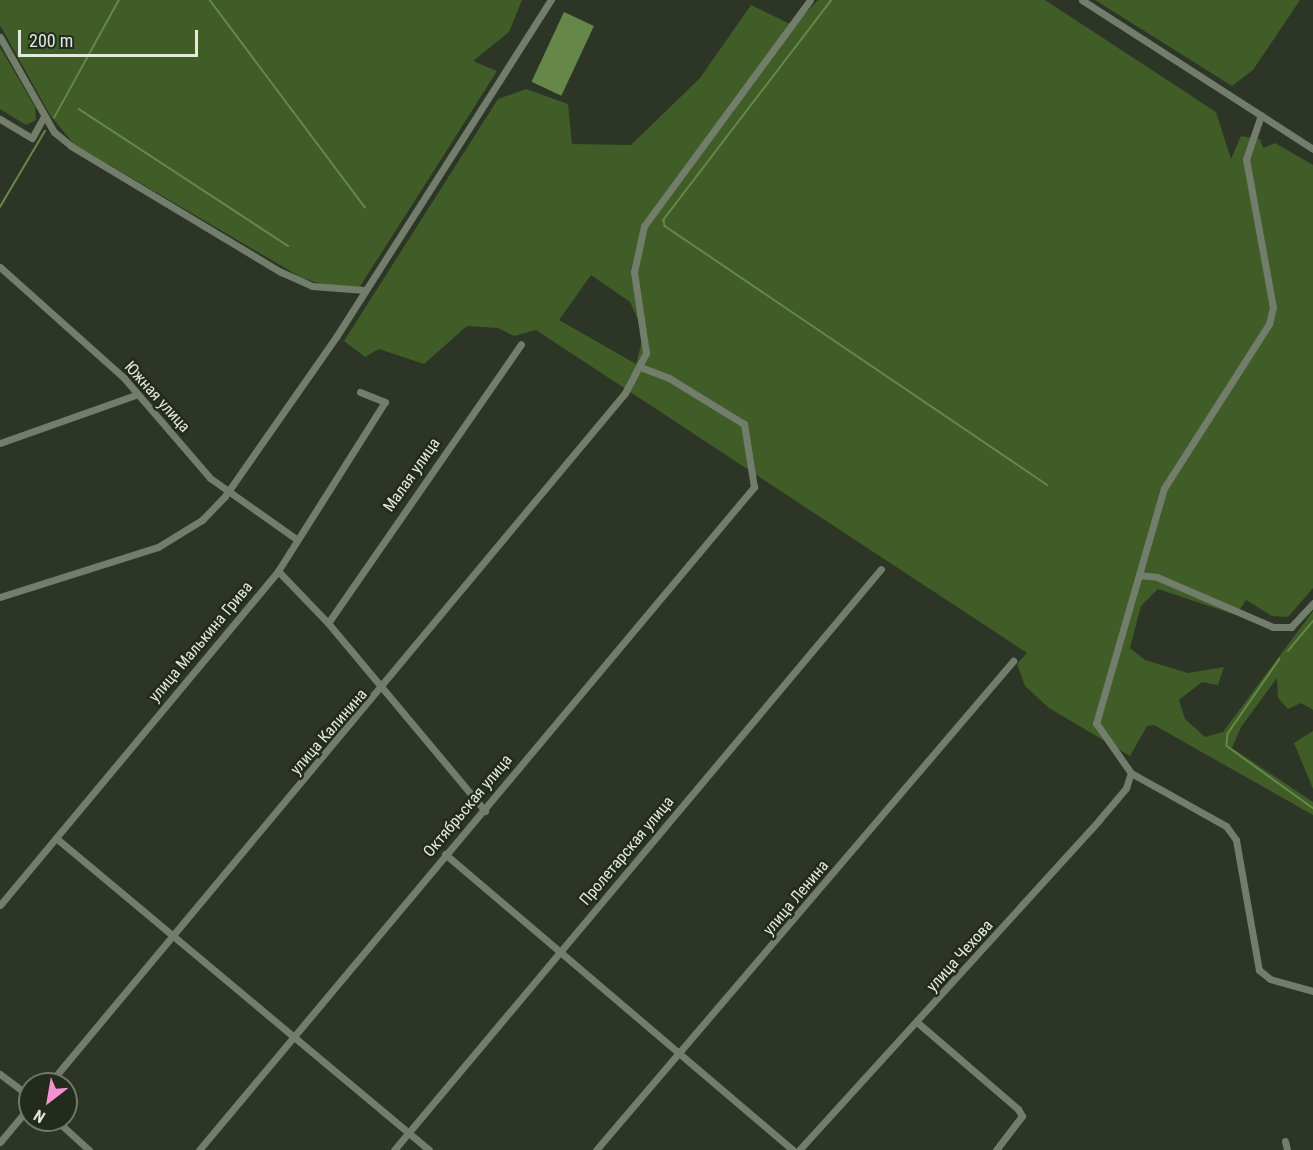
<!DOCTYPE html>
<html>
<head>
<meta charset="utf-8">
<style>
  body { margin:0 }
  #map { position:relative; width:1313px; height:1150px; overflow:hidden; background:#2d3526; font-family:"Roboto Condensed",sans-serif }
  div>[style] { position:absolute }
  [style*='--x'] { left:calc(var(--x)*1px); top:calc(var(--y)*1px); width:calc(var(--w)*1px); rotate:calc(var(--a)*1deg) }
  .green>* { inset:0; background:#405c27 }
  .water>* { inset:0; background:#658848; transform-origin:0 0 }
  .stream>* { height:1.5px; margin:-0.75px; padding:0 0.75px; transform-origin:0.75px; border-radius:0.75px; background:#658848 }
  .minor>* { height:7px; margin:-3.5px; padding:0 3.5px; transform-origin:3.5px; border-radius:3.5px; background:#737d6c }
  span { translate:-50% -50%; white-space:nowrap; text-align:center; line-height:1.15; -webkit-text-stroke:5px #232b1d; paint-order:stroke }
  .street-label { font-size:16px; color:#e3e9df }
  .north { position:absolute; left:18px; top:1072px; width:60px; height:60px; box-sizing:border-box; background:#232b1d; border:2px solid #70776b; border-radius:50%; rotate:211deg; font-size:16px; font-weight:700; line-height:24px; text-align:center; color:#e3e9df }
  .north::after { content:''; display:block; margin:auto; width:21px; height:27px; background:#f590d1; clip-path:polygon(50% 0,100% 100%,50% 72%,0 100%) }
  .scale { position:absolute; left:18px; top:30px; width:180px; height:27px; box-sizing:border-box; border:3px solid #e3e9df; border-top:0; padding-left:8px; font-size:18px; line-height:21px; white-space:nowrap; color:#e3e9df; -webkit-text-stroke:4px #232b1d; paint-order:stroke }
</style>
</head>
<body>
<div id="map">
  <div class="green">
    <div style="clip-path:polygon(0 0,522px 0,509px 32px,473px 61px,497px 71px,428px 180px,359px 288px,338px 289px,302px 278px,74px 144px,50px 115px,0 25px)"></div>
    <div style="clip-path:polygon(evenodd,818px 0,1045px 0,1216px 112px,1231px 159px,1241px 136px,1260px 139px,1263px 148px,1275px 143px,1313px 165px,1313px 588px,1288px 617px,1272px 616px,1246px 600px,1236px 615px,1158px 589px,1141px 606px,1130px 648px,1145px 660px,1188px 673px,1224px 667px,1218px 685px,1202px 682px,1179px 700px,1185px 719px,1205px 737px,1223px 732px,1313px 611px,1313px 710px,1301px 703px,1288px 709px,1278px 698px,1277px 678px,1241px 727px,1232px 748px,1313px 802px,1313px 815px,1154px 725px,1147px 726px,1130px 756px,1049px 708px,1025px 686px,1017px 664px,1027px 653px,536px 330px,514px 336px,498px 328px,467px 326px,424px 364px,379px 349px,365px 357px,344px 341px,498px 99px,526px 89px,568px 104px,572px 144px,631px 145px,700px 78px,751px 5px,794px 26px,818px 0,591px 275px,630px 302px,644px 333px,636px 364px,559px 320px,591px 275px)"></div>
    <div style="clip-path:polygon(1095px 0,1300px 0,1253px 70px,1232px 86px)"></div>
    <div style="clip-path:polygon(0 47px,35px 107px,36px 120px,26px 125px,0 109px)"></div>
    <div style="clip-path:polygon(1313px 731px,1313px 789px,1294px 743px)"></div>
  </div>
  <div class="water">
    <div style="left:564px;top:12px;width:33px;height:77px;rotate:25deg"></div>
  </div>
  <div class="stream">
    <div style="--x:210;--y:0;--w:259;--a:53.2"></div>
    <div style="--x:832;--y:0;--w:277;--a:127.4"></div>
    <div style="--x:664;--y:220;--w:6;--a:81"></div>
    <div style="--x:665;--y:226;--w:462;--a:34.1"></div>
    <div style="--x:79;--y:109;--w:250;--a:33.2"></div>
    <div style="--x:54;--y:118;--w:135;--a:-61.2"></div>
    <div style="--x:0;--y:207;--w:88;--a:-59.4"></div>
    <div style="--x:1288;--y:651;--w:39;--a:-50"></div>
    <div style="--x:1280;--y:659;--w:91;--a:124.7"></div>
    <div style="--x:1228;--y:734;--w:12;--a:95"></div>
    <div style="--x:1227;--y:746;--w:106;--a:35.8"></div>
  </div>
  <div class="minor">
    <div style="--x:1082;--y:0;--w:275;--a:32.8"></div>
    <div style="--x:0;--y:37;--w:109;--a:60.4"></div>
    <div style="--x:54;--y:132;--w:22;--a:39"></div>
    <div style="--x:71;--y:146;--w:245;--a:31"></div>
    <div style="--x:281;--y:272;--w:34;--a:24"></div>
    <div style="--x:312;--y:286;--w:53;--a:4.3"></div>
    <div style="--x:1261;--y:115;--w:46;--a:108.8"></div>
    <div style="--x:1246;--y:159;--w:150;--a:79.7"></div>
    <div style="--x:1273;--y:307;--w:17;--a:103"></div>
    <div style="--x:1269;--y:324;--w:195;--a:122.6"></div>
    <div style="--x:1164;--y:488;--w:245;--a:106.1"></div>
    <div style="--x:1096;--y:723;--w:61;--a:55"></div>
    <div style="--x:1131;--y:773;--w:109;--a:29.2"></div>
    <div style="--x:1226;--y:826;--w:17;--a:54"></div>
    <div style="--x:1236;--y:840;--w:132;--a:80"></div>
    <div style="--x:1259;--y:970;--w:14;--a:39"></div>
    <div style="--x:1270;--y:979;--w:45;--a:15.6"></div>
    <div style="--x:0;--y:119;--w:37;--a:31"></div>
    <div style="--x:32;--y:138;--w:25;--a:-61"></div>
    <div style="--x:0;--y:267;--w:166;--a:41.8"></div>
    <div style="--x:124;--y:378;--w:132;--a:49.3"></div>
    <div style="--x:210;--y:478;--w:105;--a:35.3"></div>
    <div style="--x:0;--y:443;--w:146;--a:-19.5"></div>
    <div style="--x:278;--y:571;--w:72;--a:46.1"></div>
    <div style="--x:328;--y:623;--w:245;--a:50.1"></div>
    <div style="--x:1139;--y:575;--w:18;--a:6"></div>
    <div style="--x:1157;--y:577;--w:126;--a:23.3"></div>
    <div style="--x:1273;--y:627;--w:18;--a:0"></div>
    <div style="--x:1291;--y:627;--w:33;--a:-47"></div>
    <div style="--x:0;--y:597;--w:166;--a:-17.6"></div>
    <div style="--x:158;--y:547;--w:52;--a:-31.5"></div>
    <div style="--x:202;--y:520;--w:33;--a:-46"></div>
    <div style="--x:225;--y:496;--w:194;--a:-55.1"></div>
    <div style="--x:336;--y:337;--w:400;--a:-57.5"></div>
    <div style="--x:328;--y:623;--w:339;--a:-55.3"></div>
    <div style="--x:56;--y:838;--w:486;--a:39.9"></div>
    <div style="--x:445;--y:854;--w:457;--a:40.4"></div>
    <div style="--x:0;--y:905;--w:435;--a:-50.2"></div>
    <div style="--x:278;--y:571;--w:200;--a:-57.7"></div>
    <div style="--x:385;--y:402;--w:27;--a:-158"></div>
    <div style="--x:918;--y:1023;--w:132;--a:40.7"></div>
    <div style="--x:1018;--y:1109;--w:8;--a:60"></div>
    <div style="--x:1022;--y:1116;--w:43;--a:127.4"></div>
    <div style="--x:0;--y:1074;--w:38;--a:37"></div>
    <div style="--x:49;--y:1084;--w:900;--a:-50.19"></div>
    <div style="--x:625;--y:393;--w:45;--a:-62.3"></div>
    <div style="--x:646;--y:353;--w:82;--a:-98.4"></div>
    <div style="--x:634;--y:272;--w:47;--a:-77.7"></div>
    <div style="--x:644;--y:226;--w:280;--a:-53.7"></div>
    <div style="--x:56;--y:1120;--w:45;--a:42.3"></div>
    <div style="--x:1285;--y:1141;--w:9;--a:77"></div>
    <div style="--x:0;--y:1142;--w:47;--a:-50.2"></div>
    <div style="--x:199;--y:1150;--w:865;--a:-50.07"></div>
    <div style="--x:754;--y:487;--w:64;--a:-99"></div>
    <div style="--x:744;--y:424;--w:88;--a:-148.5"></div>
    <div style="--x:669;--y:378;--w:31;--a:-159"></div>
    <div style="--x:394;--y:1150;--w:758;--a:-50.03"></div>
    <div style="--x:596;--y:1150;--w:643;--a:-49.54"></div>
    <div style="--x:799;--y:1150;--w:446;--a:-47.7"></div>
    <div style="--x:1099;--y:820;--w:42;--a:-49.8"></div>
    <div style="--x:1126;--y:788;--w:16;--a:-72"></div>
  </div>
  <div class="street-label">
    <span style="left:157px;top:397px;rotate:48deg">Южная улица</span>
    <span style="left:412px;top:475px;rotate:-55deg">Малая улица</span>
    <span style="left:201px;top:642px;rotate:-50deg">улица Малькина Грива</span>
    <span style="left:329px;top:732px;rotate:-49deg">улица Калинина</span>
    <span style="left:468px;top:806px;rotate:-50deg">Октябрьская улица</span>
    <span style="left:627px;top:851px;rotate:-50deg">Пролетарская улица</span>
    <span style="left:796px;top:898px;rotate:-50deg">улица Ленина</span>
    <span style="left:960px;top:956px;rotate:-48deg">улица Чехова</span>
  </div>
  <div class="north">N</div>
  <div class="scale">200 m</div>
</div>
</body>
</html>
